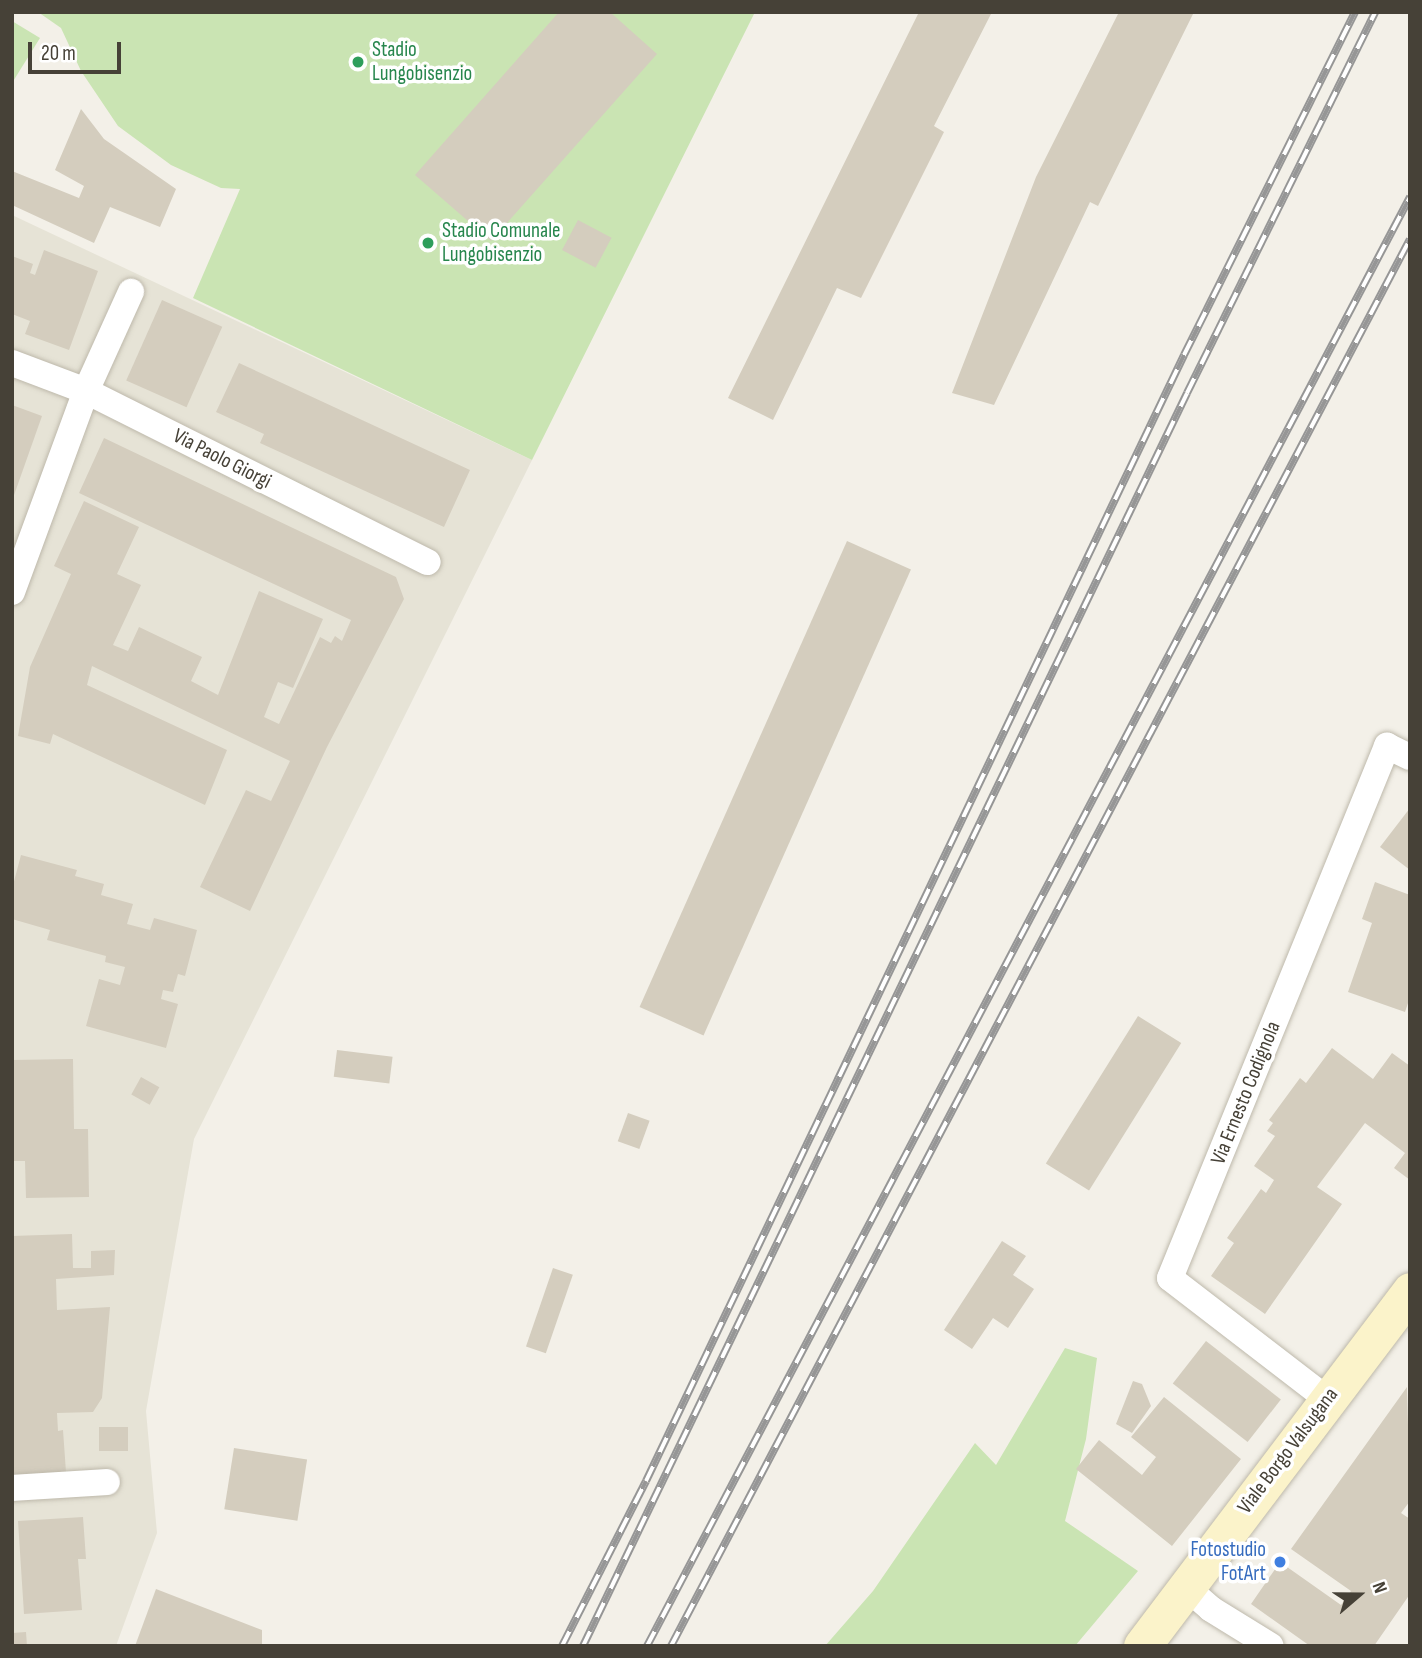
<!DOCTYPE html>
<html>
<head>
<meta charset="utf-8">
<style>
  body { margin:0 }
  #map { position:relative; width:1422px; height:1658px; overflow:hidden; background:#f3f0e8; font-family:"Sofia Sans Condensed",sans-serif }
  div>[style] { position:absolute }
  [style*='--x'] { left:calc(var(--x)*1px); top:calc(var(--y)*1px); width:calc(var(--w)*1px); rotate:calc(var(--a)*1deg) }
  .residential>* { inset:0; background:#e6e3d6 }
  .green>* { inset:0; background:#cae4b3 }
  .building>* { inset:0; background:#d4cdbe; transform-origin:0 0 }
  .roads { filter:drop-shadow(0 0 2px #beb9ab) drop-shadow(0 0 2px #beb9ab) }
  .minor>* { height:26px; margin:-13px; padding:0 13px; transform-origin:13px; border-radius:13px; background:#fff }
  .secondary>* { height:37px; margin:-18.5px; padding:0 18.5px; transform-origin:18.5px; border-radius:18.5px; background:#fbf3ca }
  .rail>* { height:8px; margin-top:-4px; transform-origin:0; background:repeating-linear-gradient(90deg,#fff 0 16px,#969696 0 32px); box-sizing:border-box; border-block:2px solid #969696 }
  .dots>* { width:19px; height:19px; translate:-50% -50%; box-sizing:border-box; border:4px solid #fff; border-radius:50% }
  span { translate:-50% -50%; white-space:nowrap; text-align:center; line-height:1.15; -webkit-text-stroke:7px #fff; paint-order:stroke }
  .leisure-label { font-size:21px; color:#27864d }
  .left { translate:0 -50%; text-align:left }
  .street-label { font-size:21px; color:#464137 }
  .shop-label { font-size:21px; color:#366cbe }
  .right { translate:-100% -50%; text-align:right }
  .frame { position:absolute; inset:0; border:14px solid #464137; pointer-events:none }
  .north { position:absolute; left:1324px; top:1560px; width:70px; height:70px; -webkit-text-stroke:5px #fff; paint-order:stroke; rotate:70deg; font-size:19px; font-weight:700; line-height:28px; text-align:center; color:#464137 }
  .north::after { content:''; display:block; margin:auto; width:24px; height:32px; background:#464137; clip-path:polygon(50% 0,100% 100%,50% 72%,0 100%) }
  .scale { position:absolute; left:28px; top:42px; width:93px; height:32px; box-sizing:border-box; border:4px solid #464137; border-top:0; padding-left:9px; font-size:21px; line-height:24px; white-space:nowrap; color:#464137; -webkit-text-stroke:5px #fff; paint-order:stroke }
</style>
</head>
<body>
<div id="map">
  <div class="residential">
    <div style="clip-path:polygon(12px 215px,532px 460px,194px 1139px,146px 1411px,157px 1533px,116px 1646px,12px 1646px)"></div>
  </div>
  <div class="green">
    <div style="clip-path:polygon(38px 12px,755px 12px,532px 460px,193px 298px,240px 189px,221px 188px,171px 165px,118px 126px,81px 71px,61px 28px)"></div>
    <div style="clip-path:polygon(12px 21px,40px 38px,12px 83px)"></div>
    <div style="clip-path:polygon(1065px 1348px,1097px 1358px,1086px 1439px,1065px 1521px,1138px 1571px,1075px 1646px,825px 1646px,873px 1591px,975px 1443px,996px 1465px)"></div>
  </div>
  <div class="building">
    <div style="clip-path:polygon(559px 12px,610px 12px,657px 54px,491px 241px,415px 175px)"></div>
    <div style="clip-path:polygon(919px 12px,992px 12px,934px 126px,944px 132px,861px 298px,837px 288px,773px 420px,728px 398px)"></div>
    <div style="clip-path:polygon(1119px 12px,1194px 12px,1098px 206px,1090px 202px,994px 405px,952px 393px,1036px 177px)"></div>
    <div style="clip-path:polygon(81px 109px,104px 139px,176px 189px,160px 227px,110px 207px,94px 243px,12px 205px,12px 171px,79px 198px,84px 186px,55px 170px)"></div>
    <div style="left:578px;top:220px;width:38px;height:34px;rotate:28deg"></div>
    <div style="clip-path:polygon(44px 250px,98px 271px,69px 350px,25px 334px,30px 321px,12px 314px,12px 256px,33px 264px,30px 273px,35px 275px)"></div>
    <div style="left:162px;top:300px;width:66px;height:88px;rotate:24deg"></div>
    <div style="clip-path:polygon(239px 363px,470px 470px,444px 527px,260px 443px,264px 434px,216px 412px)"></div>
    <div style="clip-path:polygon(12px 405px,42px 416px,13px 498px,12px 497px)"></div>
    <div style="clip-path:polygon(104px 438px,396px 577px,404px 599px,327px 747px,250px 911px,200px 887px,246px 790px,271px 801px,290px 761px,92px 666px,87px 685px,227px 750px,205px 805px,53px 734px,50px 744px,18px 736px,30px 667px,71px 574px,54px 566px,84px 501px,139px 527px,117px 574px,141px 585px,113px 645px,128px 651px,139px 627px,202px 657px,191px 681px,218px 695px,259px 591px,323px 619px,293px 688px,278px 682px,264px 717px,279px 724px,320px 637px,331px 643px,335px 636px,342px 641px,351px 620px,79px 493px)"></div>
    <div style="left:847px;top:541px;width:70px;height:510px;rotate:24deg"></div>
    <div style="clip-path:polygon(1410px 808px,1410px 870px,1380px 847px)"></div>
    <div style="clip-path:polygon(21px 855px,77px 870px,75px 876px,104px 884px,101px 895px,133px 904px,127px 924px,150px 930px,154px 918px,197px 930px,185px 976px,178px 974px,173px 992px,163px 990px,161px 999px,178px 1004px,166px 1048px,86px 1026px,99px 979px,120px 985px,125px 967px,105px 962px,106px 956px,47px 940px,50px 930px,12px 919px,12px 889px)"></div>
    <div style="clip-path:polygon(1375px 882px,1410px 895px,1410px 997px,1405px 1012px,1348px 992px,1372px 923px,1362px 919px)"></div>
    <div style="left:1138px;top:1016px;width:51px;height:174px;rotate:32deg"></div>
    <div style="clip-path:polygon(1332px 1048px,1373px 1079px,1392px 1053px,1410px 1066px,1410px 1180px,1394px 1168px,1405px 1153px,1365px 1123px,1317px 1187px,1342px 1204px,1265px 1314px,1211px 1276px,1234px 1243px,1227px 1238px,1261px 1189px,1266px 1193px,1274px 1180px,1254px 1166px,1275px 1136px,1267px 1131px,1273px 1123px,1269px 1120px,1300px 1078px,1306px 1083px)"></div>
    <div style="left:337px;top:1050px;width:56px;height:27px;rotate:7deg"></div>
    <div style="clip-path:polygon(73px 1059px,74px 1129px,88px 1129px,89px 1197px,26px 1198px,25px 1161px,12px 1161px,12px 1060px)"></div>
    <div style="left:141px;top:1077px;width:21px;height:20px;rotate:29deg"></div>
    <div style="left:628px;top:1113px;width:23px;height:30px;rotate:20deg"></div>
    <div style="clip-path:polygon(72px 1234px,73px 1268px,91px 1268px,91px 1251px,115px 1250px,114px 1275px,56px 1279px,57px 1310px,110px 1307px,102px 1398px,93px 1412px,57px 1413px,58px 1431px,63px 1430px,66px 1472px,12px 1475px,12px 1236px)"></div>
    <div style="clip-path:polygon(1002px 1241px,1026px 1256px,1013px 1275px,1034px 1289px,1008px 1328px,993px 1318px,972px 1349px,944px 1330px)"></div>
    <div style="left:553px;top:1268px;width:21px;height:83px;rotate:19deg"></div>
    <div style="left:1206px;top:1341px;width:95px;height:54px;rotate:38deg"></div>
    <div style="clip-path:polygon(1133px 1381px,1142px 1384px,1151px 1406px,1132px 1433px,1116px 1424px)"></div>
    <div style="clip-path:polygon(1407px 1387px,1410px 1501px,1401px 1513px,1410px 1519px,1410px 1594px,1374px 1646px,1310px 1646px,1251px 1604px,1280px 1562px,1341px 1605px,1351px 1591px,1291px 1549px)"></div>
    <div style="clip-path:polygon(1164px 1397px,1241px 1459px,1172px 1546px,1076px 1469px,1099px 1440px,1142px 1475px,1156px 1457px,1131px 1437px)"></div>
    <div style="left:99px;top:1427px;width:29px;height:24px"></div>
    <div style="left:234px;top:1448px;width:74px;height:62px;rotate:9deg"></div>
    <div style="clip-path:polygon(83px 1517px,86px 1559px,78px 1559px,82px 1610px,24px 1614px,18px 1521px)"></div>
    <div style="clip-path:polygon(156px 1589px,262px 1630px,262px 1646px,135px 1646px)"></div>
    <div style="left:26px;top:1632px;width:14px;height:14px;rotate:86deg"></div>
  </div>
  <div class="roads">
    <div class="minor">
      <div style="--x:12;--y:363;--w:79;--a:20.7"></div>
      <div style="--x:86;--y:391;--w:382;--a:26.6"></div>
      <div style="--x:12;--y:592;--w:214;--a:-69.8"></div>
      <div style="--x:86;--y:391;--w:109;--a:-65.6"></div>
      <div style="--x:1327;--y:1399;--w:198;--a:-142.4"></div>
      <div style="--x:1170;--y:1278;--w:575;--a:-67.81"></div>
      <div style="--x:1387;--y:746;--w:25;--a:26"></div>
      <div style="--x:12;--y:1488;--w:95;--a:-3.6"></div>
      <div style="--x:1187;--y:1588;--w:32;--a:41"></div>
      <div style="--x:1211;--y:1609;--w:70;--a:31.7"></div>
    </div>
    <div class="secondary">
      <div style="--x:1142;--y:1646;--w:445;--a:-52.9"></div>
    </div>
  </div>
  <div class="rail">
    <div style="--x:562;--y:1646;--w:185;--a:-63"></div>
    <div style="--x:646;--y:1481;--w:1248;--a:-64.46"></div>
    <div style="--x:1184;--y:355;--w:383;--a:-63.5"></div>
    <div style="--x:583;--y:1646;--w:1391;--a:-64.26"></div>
    <div style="--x:1187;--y:393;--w:425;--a:-63.7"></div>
    <div style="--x:647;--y:1646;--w:1638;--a:-62.23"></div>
    <div style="--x:671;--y:1646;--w:1589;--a:-62.29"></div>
  </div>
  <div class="dots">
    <div style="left:358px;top:62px;background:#2e9e5b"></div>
    <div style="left:428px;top:243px;background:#2e9e5b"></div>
    <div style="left:1280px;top:1562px;background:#3f7fe0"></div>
  </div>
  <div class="leisure-label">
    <span class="left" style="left:372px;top:62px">Stadio<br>Lungobisenzio</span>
    <span class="left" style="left:442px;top:243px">Stadio Comunale<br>Lungobisenzio</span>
  </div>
  <div class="street-label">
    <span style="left:222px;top:459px;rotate:27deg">Via Paolo Giorgi</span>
    <span style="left:1246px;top:1093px;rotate:-68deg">Via Ernesto Codignola</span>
    <span style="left:1288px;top:1451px;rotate:-53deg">Viale Borgo Valsugana</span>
  </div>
  <div class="shop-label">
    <span class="right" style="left:1266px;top:1562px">Fotostudio<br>FotArt</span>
  </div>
  <div class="frame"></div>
  <div class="north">N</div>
  <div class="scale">20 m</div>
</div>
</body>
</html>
